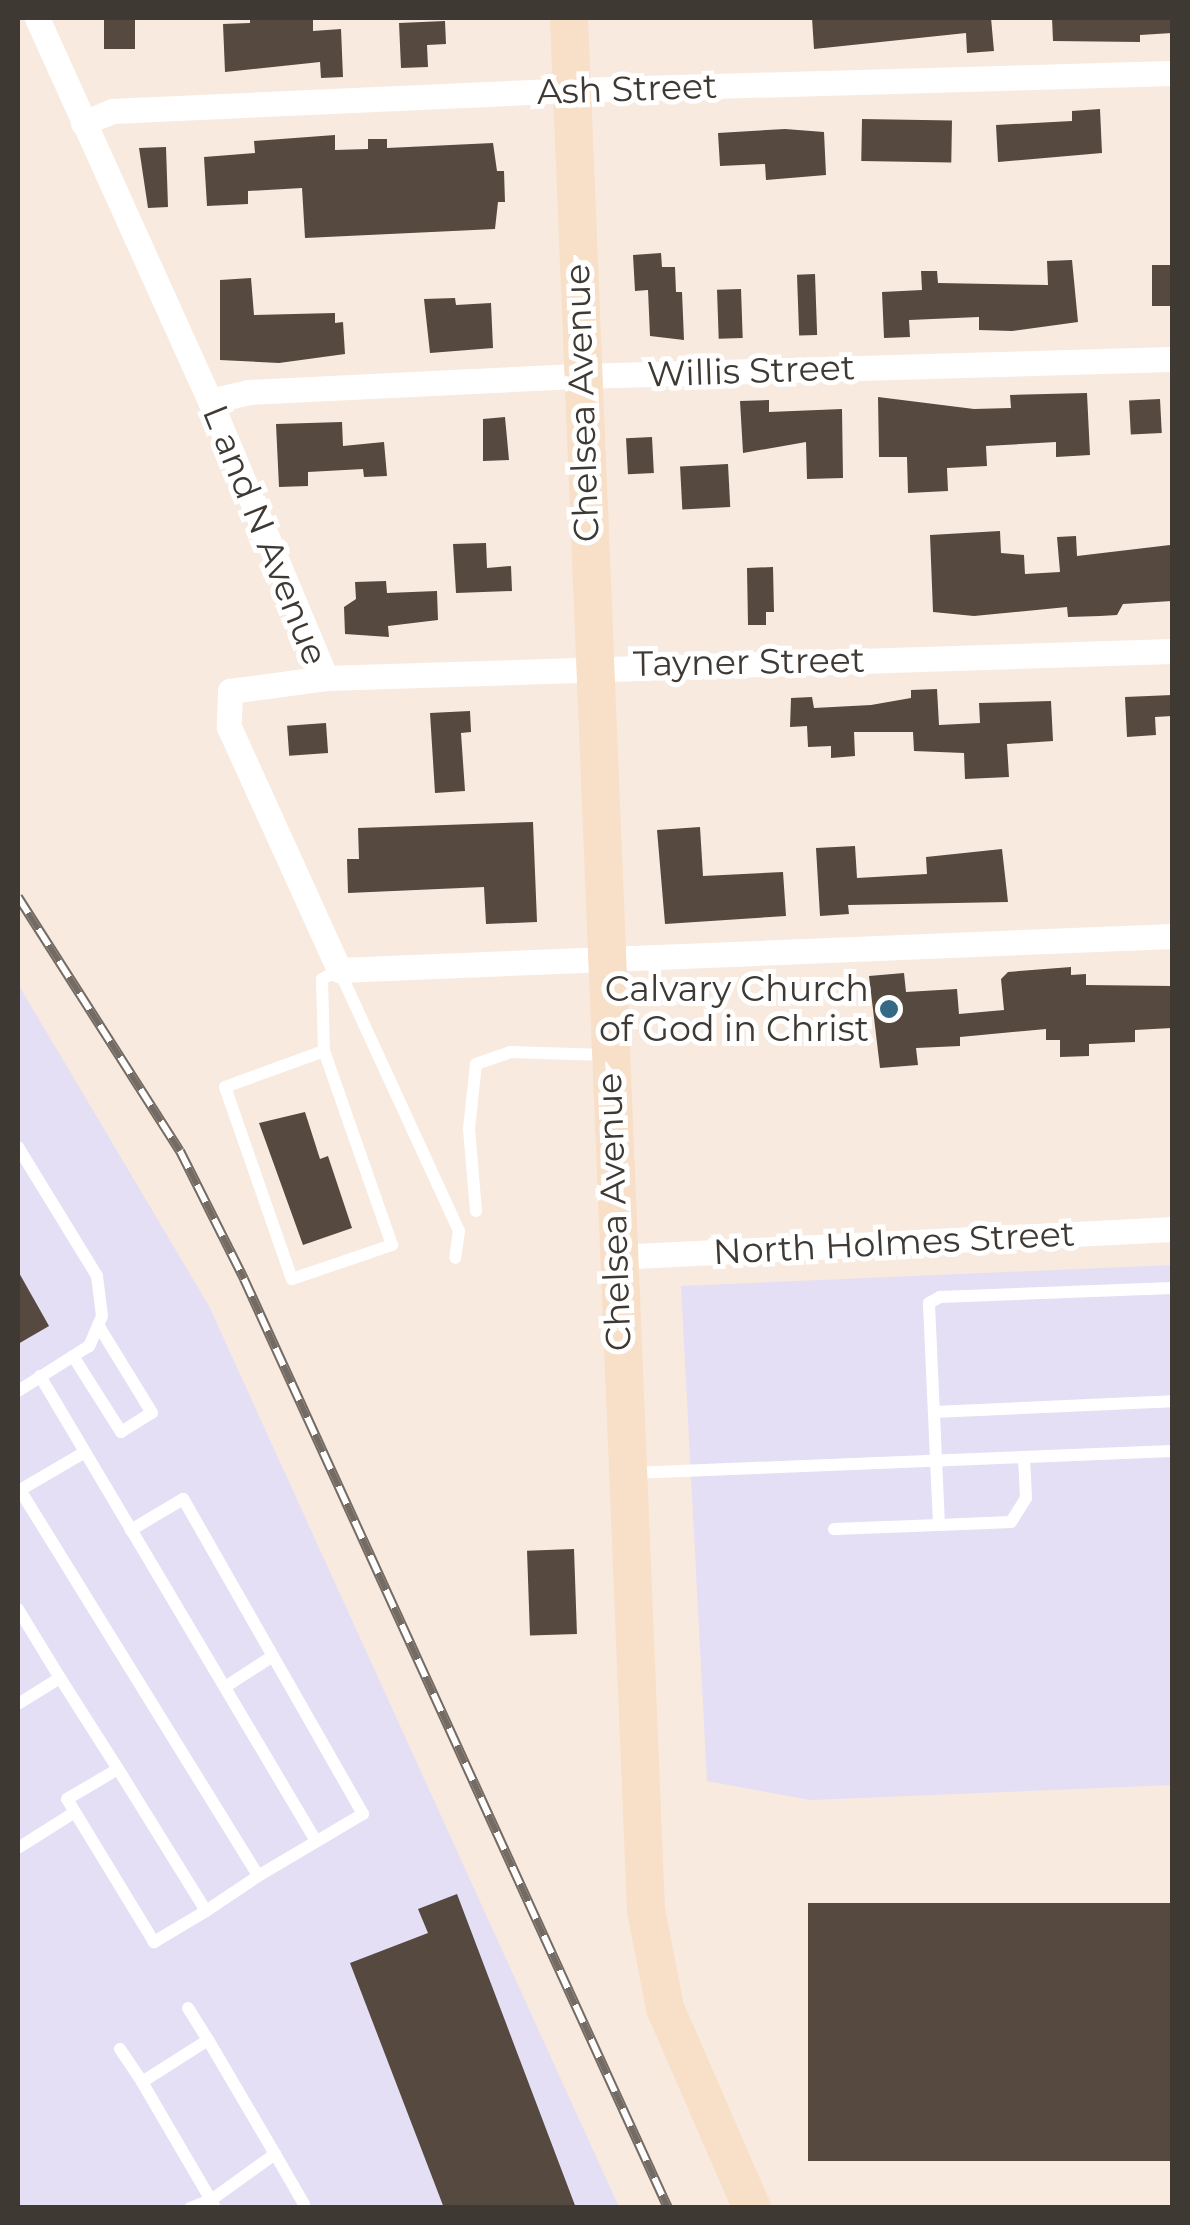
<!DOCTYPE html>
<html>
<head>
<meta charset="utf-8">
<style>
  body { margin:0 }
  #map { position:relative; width:1190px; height:2225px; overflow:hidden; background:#f8eade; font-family:Montserrat,sans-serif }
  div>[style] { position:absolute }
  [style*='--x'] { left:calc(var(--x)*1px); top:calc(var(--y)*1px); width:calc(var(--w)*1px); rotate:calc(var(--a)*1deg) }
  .industrial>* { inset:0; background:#e4dff5 }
  .building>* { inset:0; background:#554940; transform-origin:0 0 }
  .service>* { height:12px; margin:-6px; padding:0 6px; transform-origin:6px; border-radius:6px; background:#fff }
  .minor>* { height:25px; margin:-12.5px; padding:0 12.5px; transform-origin:12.5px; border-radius:12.5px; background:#fff }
  .secondary>* { height:38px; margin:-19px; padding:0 19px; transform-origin:19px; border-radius:19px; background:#f8dfc7 }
  .rail>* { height:10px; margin-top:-5px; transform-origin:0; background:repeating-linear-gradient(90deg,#fff 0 19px,#736b64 0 38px); box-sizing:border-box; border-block:2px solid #736b64 }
  .dots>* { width:28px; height:28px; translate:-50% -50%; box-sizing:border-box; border:5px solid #fff; border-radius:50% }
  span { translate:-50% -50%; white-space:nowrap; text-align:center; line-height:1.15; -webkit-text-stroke:10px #fff; paint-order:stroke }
  .street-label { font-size:35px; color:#3f3934 }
  .poi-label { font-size:35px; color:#3f3934 }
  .right { translate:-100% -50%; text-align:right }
  .frame { position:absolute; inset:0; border:20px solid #3f3934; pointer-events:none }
</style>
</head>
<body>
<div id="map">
  <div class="industrial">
    <div style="clip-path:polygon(18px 984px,209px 1306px,619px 2207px,18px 2207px)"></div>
    <div style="clip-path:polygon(1172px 1265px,1172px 1785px,810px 1800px,707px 1781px,681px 1286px)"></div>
  </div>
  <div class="building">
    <div style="left:104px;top:18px;width:31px;height:31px"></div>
    <div style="clip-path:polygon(250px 18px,313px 18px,313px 31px,341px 29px,343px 77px,321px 78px,320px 62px,225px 72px,223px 24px,250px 23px)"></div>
    <div style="clip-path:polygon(812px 18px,991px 18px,994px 51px,967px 53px,966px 33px,814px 49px)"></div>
    <div style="clip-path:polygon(1052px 18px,1172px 18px,1172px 33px,1140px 35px,1140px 42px,1053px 41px)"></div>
    <div style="clip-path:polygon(445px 21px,446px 44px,427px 45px,428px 67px,401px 68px,399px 23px)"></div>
    <div style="clip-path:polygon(1100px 109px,1102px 153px,998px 162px,996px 125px,1072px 121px,1072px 111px)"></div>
    <div style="left:862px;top:119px;width:90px;height:42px;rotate:1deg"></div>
    <div style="clip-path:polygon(785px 129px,824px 132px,826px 175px,766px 180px,765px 164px,720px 166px,718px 133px)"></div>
    <div style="clip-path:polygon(335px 135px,335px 150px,368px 149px,368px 139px,387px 139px,387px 148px,493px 143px,497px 171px,504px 171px,505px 202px,498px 202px,495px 229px,305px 238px,302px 188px,248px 191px,248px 204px,207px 206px,204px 157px,255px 153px,254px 141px)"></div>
    <div style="clip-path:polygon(166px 147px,168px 207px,148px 208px,139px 148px)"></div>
    <div style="clip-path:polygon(661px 253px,662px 267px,675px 267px,676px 292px,682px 292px,684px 340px,650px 336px,648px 290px,635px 291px,633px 255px)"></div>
    <div style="clip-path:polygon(1072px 260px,1078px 322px,1012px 331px,979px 330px,979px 317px,909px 320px,910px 337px,884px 338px,882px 292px,922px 290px,921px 271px,937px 271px,938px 283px,1048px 285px,1047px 261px)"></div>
    <div style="left:1172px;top:265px;width:41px;height:20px;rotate:90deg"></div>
    <div style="left:815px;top:274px;width:61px;height:18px;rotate:88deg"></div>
    <div style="clip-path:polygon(251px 278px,254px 315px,335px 313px,335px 323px,343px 322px,345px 354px,279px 363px,220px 360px,220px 280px)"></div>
    <div style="left:741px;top:289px;width:49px;height:24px;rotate:88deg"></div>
    <div style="clip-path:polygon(455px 298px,456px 305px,491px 303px,493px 348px,430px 353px,424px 299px)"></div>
    <div style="clip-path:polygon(1087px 393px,1090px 455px,1056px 457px,1056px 442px,986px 446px,987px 466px,947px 468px,948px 491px,908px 493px,907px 457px,879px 457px,878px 397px,974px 409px,1011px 408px,1010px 395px)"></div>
    <div style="left:1160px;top:399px;width:34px;height:31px;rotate:87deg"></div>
    <div style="clip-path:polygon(769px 400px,769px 412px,842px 409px,843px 478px,807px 479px,806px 442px,743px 453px,740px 401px)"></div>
    <div style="clip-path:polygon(505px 417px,509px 460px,483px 461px,483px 419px)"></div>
    <div style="clip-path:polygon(342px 422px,343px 446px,384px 442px,387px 476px,364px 477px,363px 469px,308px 472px,308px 486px,279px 487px,276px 424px)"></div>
    <div style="left:652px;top:437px;width:36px;height:26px;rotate:87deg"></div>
    <div style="left:728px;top:464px;width:43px;height:48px;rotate:87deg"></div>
    <div style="clip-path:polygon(1000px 531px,1001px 553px,1024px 555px,1025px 574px,1060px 572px,1057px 537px,1076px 536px,1077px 556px,1170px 545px,1172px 601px,1123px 604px,1117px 615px,1100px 616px,1068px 617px,1067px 607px,974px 616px,933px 612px,930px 535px)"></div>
    <div style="clip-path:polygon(486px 543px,487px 568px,511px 566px,512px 591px,456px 593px,453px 544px)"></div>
    <div style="clip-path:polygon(773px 567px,774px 612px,766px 612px,766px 625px,748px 625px,747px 568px)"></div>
    <div style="clip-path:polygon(386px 581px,387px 593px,437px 591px,438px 620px,388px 626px,389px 637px,345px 634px,344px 607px,356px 599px,355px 582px)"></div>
    <div style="clip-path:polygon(937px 689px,939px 725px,980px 723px,979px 703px,1051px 701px,1053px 741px,1007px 744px,1009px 777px,965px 779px,964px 753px,914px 751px,913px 732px,854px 732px,855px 756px,831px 758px,831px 746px,808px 747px,807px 726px,790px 727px,791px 698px,812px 697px,814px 708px,871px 705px,911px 698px,911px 690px)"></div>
    <div style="clip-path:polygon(1172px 695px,1172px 716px,1155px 717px,1156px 735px,1127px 737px,1125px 697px)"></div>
    <div style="clip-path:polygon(470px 711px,471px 732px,461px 733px,465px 791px,435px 793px,430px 713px)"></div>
    <div style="left:326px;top:723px;width:30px;height:39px;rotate:86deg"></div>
    <div style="clip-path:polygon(533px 822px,537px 922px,486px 924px,484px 887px,348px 893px,347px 859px,359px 859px,358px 828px)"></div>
    <div style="clip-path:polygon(700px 827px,703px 876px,783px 872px,786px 916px,665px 924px,657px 830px)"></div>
    <div style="clip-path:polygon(855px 846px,857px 878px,927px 874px,926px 857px,1002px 849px,1008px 902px,848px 905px,849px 914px,820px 916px,816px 848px)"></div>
    <div style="clip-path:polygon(1071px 967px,1071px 975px,1086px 974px,1086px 985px,1172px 986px,1172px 1028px,1135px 1030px,1135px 1042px,1089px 1044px,1089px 1056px,1060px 1057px,1060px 1040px,1046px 1040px,1046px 1029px,960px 1037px,960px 1046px,916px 1048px,918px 1065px,880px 1068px,869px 976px,904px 973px,906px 992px,957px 989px,959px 1014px,1004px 1010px,1001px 979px,1008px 972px)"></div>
    <div style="clip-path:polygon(305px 1112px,320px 1159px,328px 1156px,352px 1228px,303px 1245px,259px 1123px)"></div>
    <div style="clip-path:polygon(18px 1271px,49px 1326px,18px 1344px)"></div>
    <div style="left:574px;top:1549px;width:85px;height:47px;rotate:88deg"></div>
    <div style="clip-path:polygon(457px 1894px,576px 2208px,444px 2208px,350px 1963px,428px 1933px,418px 1909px)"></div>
    <div style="left:1172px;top:1903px;width:258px;height:364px;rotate:90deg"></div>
  </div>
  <div class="service">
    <div style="--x:324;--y:1051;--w:105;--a:160"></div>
    <div style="--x:225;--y:1087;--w:203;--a:70.8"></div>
    <div style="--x:292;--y:1279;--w:106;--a:-18.8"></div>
    <div style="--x:392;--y:1245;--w:206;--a:-109.3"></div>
    <div style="--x:324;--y:1051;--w:72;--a:-91.6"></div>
    <div style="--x:322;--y:979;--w:19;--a:-28"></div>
    <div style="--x:339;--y:970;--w:287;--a:65.3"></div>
    <div style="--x:459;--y:1231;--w:27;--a:98"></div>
    <div style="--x:18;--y:1147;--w:151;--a:58.5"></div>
    <div style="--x:97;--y:1276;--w:40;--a:82.9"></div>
    <div style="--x:102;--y:1316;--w:33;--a:113"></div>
    <div style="--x:89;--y:1346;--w:84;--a:147.6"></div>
    <div style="--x:476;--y:1211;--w:82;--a:-94.9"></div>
    <div style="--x:469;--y:1129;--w:65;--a:-83.9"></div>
    <div style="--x:476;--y:1064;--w:36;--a:-19"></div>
    <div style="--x:510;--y:1052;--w:96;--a:1.8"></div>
    <div style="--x:73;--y:1356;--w:90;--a:57.7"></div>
    <div style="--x:121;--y:1432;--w:36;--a:-32"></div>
    <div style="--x:152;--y:1413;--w:103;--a:-121.5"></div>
    <div style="--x:40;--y:1376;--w:541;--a:59.31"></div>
    <div style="--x:934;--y:1412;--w:238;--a:-2.6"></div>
    <div style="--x:85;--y:1452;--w:75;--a:149.7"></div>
    <div style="--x:20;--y:1490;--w:453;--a:58.3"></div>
    <div style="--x:258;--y:1876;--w:122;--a:-30.6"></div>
    <div style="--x:363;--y:1814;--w:363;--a:-119.7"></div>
    <div style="--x:183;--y:1499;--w:61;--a:149.2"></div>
    <div style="--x:632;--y:1473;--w:540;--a:-2.33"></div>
    <div style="--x:939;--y:1525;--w:72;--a:-2.4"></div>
    <div style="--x:1011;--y:1522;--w:28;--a:-58"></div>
    <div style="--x:1026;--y:1498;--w:41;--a:-92.8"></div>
    <div style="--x:834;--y:1529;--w:105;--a:-2.2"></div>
    <div style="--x:939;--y:1525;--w:222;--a:-92.6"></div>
    <div style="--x:929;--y:1303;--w:13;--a:-29"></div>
    <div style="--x:940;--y:1297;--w:232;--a:-2.2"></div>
    <div style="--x:18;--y:1609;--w:81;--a:58.7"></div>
    <div style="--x:60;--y:1678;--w:108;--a:57.5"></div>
    <div style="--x:118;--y:1769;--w:167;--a:58.2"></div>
    <div style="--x:206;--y:1911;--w:61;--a:149.2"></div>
    <div style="--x:154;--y:1942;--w:167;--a:-121.3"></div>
    <div style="--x:67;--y:1799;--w:59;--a:-30.5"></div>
    <div style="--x:225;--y:1687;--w:57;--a:-32.9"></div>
    <div style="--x:18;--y:1704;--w:49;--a:-31.8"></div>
    <div style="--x:18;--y:1848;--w:67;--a:-32.3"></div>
    <div style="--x:206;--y:1911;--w:63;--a:-33.9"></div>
    <div style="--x:188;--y:2008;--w:38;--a:58"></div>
    <div style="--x:120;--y:2049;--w:40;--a:56"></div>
    <div style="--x:275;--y:2154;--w:58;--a:59.9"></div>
    <div style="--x:190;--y:2208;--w:22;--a:-21"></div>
    <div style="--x:211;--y:2200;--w:79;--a:-35.7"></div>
    <div style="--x:275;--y:2154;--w:132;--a:-120.4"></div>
    <div style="--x:208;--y:2040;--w:78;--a:147.5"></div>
    <div style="--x:142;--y:2082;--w:137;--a:59.7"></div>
    <div style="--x:211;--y:2200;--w:9;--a:63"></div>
  </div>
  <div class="minor">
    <div style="--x:37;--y:18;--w:420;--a:65.7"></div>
    <div style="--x:210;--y:401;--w:300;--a:67.3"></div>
    <div style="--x:83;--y:123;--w:31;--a:-22"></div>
    <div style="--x:112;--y:111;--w:460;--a:-2.6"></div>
    <div style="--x:572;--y:90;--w:600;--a:-1.62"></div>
    <div style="--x:210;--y:401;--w:39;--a:-13"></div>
    <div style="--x:248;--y:392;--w:333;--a:-2.8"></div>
    <div style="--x:581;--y:376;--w:591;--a:-1.65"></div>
    <div style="--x:1172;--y:651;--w:846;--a:178.17"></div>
    <div style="--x:326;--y:678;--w:97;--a:172.3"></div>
    <div style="--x:230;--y:691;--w:36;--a:92"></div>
    <div style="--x:229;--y:727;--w:267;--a:65.6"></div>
    <div style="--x:339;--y:970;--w:834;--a:-2.34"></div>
    <div style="--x:616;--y:1257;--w:557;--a:-2.88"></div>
  </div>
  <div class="secondary">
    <div style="--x:569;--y:18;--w:1894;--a:87.67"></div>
    <div style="--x:646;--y:1910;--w:100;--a:79"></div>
    <div style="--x:665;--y:2008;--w:218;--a:66.5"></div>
  </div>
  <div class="rail">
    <div style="--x:18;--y:897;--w:301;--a:57.5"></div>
    <div style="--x:180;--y:1151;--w:143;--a:63.4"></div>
    <div style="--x:244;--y:1279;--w:1021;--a:65.47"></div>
  </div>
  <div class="dots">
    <div style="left:889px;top:1009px;background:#346a86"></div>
  </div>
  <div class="street-label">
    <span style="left:627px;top:89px;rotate:-2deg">Ash Street</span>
    <span style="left:751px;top:371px;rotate:-2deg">Willis Street</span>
    <span style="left:582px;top:403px;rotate:-92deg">Chelsea Avenue</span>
    <span style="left:265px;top:535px;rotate:68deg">L and N Avenue</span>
    <span style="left:749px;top:662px;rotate:-1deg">Tayner Street</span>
    <span style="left:614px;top:1212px;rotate:-92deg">Chelsea Avenue</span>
    <span style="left:894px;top:1243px;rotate:-3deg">North Holmes Street</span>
  </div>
  <div class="poi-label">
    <span class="right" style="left:869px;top:1009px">Calvary Church<br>of God in Christ</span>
  </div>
  <div class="frame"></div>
</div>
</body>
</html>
